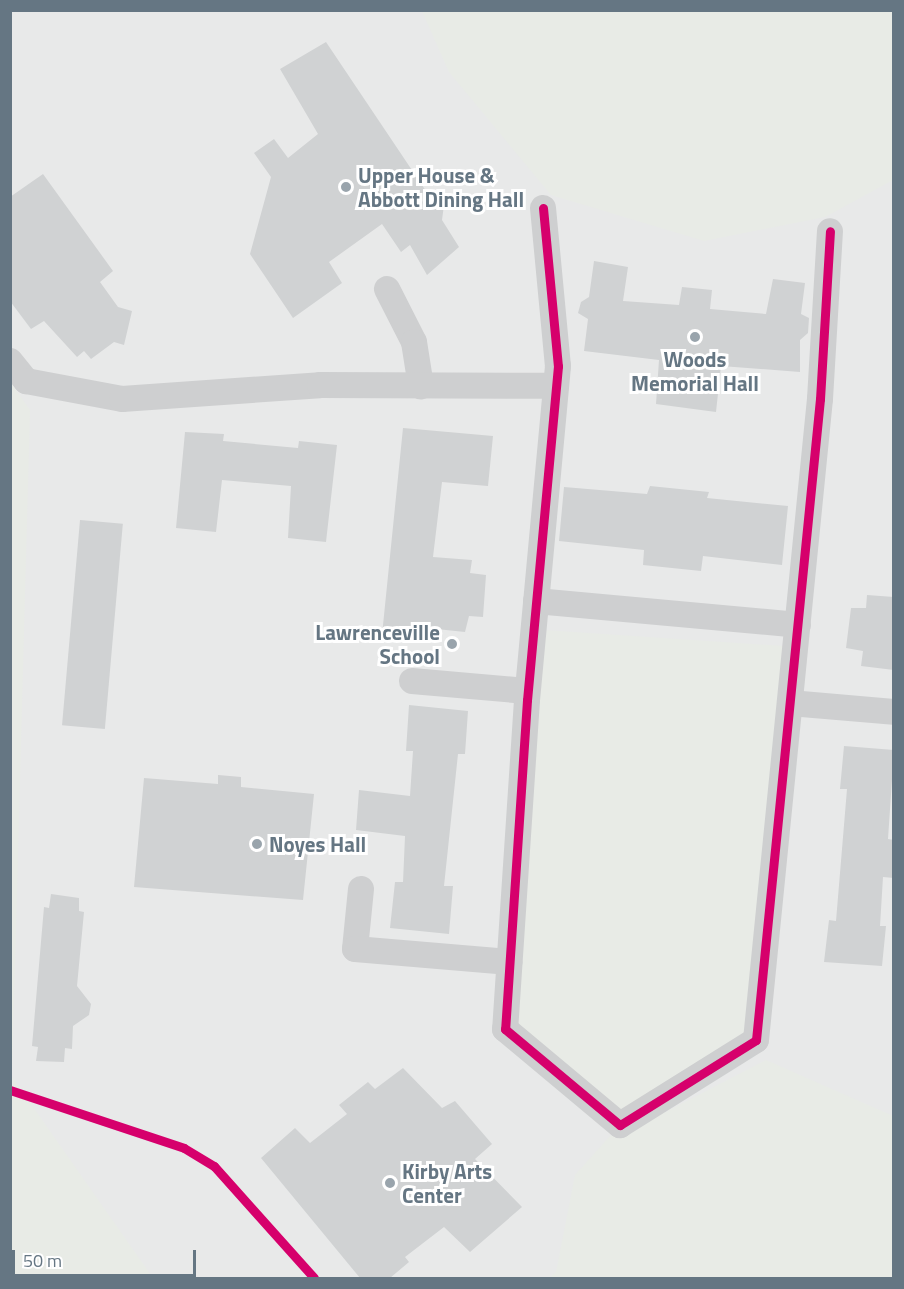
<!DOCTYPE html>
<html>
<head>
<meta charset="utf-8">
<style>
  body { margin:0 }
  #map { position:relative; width:904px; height:1289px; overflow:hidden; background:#f9f9f9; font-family:"Titillium Web",sans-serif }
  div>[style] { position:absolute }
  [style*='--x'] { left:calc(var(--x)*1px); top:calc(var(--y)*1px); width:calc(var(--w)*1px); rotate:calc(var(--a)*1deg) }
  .built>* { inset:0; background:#e8e9e9; transform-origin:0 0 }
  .green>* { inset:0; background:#e8ebe6 }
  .building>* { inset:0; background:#d0d2d3; transform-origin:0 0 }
  .minor>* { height:26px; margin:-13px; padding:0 13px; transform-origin:13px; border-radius:13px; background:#cecfd0 }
  .cycleway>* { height:9px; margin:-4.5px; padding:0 4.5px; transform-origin:4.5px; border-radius:4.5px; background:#d6006c }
  .dots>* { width:16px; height:16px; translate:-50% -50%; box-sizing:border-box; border:3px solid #fff; border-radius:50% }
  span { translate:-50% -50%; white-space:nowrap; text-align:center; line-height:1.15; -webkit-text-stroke:6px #fff; paint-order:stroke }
  .poi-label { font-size:21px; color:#657683; font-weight:700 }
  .left { translate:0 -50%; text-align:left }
  .right { translate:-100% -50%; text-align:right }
  .frame { position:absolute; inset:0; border:12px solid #657683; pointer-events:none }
  .scale { position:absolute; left:12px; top:1250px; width:184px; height:27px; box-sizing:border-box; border:3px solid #657683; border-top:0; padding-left:8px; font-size:18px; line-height:21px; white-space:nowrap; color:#657683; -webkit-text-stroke:4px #fff; paint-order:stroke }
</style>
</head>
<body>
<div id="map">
  <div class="built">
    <div style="left:11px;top:11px;width:882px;height:1267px"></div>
  </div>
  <div class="green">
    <div style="clip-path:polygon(422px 11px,893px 11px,893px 180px,825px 217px,704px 241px,551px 195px,449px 72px)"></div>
    <div style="clip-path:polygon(11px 383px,30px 410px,12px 1077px,153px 1278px,11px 1278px)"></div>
    <div style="clip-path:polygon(544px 630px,783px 646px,746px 1033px,620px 1111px,516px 1024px)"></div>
    <div style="clip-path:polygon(766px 1060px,893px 1116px,893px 1278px,549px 1278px,556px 1272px,575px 1175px,620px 1125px,654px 1118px)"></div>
  </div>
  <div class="building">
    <div style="clip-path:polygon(326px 42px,430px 197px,444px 205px,442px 220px,459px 247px,427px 275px,410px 245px,401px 252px,382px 224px,329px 262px,342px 283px,293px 318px,250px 254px,271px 177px,254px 153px,274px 139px,288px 158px,318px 134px,280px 69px)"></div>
    <div style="clip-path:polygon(43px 174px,113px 271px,100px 282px,118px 307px,132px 311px,124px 345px,114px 342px,91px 359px,84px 351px,77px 357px,44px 321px,31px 329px,10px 301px,10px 197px)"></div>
    <div style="clip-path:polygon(594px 261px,628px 267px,623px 301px,679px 305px,682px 287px,712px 290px,710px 309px,766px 314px,773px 279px,805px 283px,801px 314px,809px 318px,808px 333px,800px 340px,800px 372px,721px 366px,716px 412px,656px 404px,659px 360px,584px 351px,588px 319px,578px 313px,581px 302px,589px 297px)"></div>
    <div style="clip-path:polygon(403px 428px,493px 436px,488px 486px,442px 482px,433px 557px,472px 560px,470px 573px,486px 575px,483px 617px,469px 616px,465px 632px,427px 628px,425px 640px,382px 635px)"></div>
    <div style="clip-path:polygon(185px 432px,224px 434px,223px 441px,298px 448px,299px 441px,337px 445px,326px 542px,288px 538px,291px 486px,222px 480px,216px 532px,176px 528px)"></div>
    <div style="clip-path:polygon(650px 486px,709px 492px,707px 498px,788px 506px,782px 565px,703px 556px,701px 571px,643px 565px,644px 550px,559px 541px,564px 487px,647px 494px)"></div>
    <div style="left:80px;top:520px;width:43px;height:206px;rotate:5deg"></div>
    <div style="clip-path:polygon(867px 595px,894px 597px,894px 670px,861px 666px,863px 651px,846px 648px,851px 608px,866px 608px)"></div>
    <div style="clip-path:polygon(409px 705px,468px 711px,465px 754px,458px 754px,444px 886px,453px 886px,449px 934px,390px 928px,395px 882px,403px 882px,405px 836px,356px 830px,359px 790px,410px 796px,413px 751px,406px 751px)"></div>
    <div style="clip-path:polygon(844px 746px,894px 750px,888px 839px,894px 840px,894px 878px,883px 877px,880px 926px,886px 926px,882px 966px,824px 962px,829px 920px,836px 921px,847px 789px,840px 789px)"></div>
    <div style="clip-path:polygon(218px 775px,241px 777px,241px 787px,314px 794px,303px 900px,134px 887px,144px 778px,218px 784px)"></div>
    <div style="clip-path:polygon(51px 894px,79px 898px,79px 911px,84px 912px,77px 986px,91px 1004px,89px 1015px,73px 1026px,72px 1049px,65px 1048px,64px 1062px,36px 1061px,38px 1047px,32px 1046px,44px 907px,49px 908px)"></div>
    <div style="clip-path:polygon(403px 1068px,442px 1108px,455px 1101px,492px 1144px,475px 1159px,522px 1207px,470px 1252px,444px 1227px,405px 1257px,409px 1262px,390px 1278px,360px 1278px,261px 1158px,295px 1128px,310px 1143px,347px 1114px,339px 1105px,368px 1082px,375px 1089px)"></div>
  </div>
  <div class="minor">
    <div style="--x:543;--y:208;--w:159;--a:84.6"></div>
    <div style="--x:558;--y:366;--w:335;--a:95.3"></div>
    <div style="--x:527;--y:700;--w:330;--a:93.8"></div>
    <div style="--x:505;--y:1029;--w:150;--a:39.9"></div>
    <div style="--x:620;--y:1125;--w:160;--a:-32"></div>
    <div style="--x:756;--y:1040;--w:644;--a:-84.3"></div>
    <div style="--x:820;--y:399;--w:168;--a:-86.6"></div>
    <div style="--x:387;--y:289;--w:59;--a:63"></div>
    <div style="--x:414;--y:342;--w:45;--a:81"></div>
    <div style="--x:10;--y:361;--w:26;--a:51"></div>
    <div style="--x:26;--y:381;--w:98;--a:10.6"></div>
    <div style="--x:122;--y:399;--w:198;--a:-4"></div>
    <div style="--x:320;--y:385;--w:236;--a:0.2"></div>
    <div style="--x:536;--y:601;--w:263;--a:5.2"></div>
    <div style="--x:412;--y:681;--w:115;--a:5"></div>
    <div style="--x:790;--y:703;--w:104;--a:4.9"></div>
    <div style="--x:361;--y:889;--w:60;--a:95.7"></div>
    <div style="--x:355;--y:949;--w:155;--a:4.8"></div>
  </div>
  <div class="cycleway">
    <div style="--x:543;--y:208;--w:159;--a:84.6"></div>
    <div style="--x:558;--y:366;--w:335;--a:95.3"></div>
    <div style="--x:527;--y:700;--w:330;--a:93.8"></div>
    <div style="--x:505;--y:1029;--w:150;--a:39.9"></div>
    <div style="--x:620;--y:1125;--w:160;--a:-32"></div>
    <div style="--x:756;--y:1040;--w:644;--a:-84.3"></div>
    <div style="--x:820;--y:399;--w:168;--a:-86.6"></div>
    <div style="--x:10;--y:1090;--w:183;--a:18.4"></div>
    <div style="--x:184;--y:1148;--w:35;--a:31"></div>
    <div style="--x:214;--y:1166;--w:150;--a:48.2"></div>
  </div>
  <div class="dots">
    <div style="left:346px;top:187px;background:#99a4ac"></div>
    <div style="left:695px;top:337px;background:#99a4ac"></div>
    <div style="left:452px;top:644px;background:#99a4ac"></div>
    <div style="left:257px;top:844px;background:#99a4ac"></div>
    <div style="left:390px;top:1183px;background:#99a4ac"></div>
  </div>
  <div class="poi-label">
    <span class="left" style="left:358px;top:187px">Upper House &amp;<br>Abbott Dining Hall</span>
    <span style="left:695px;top:371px">Woods<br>Memorial Hall</span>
    <span class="right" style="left:440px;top:644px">Lawrenceville<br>School</span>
    <span class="left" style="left:269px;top:844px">Noyes Hall</span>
    <span class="left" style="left:402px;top:1183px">Kirby Arts<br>Center</span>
  </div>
  <div class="frame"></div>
  <div class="scale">50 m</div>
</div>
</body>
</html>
